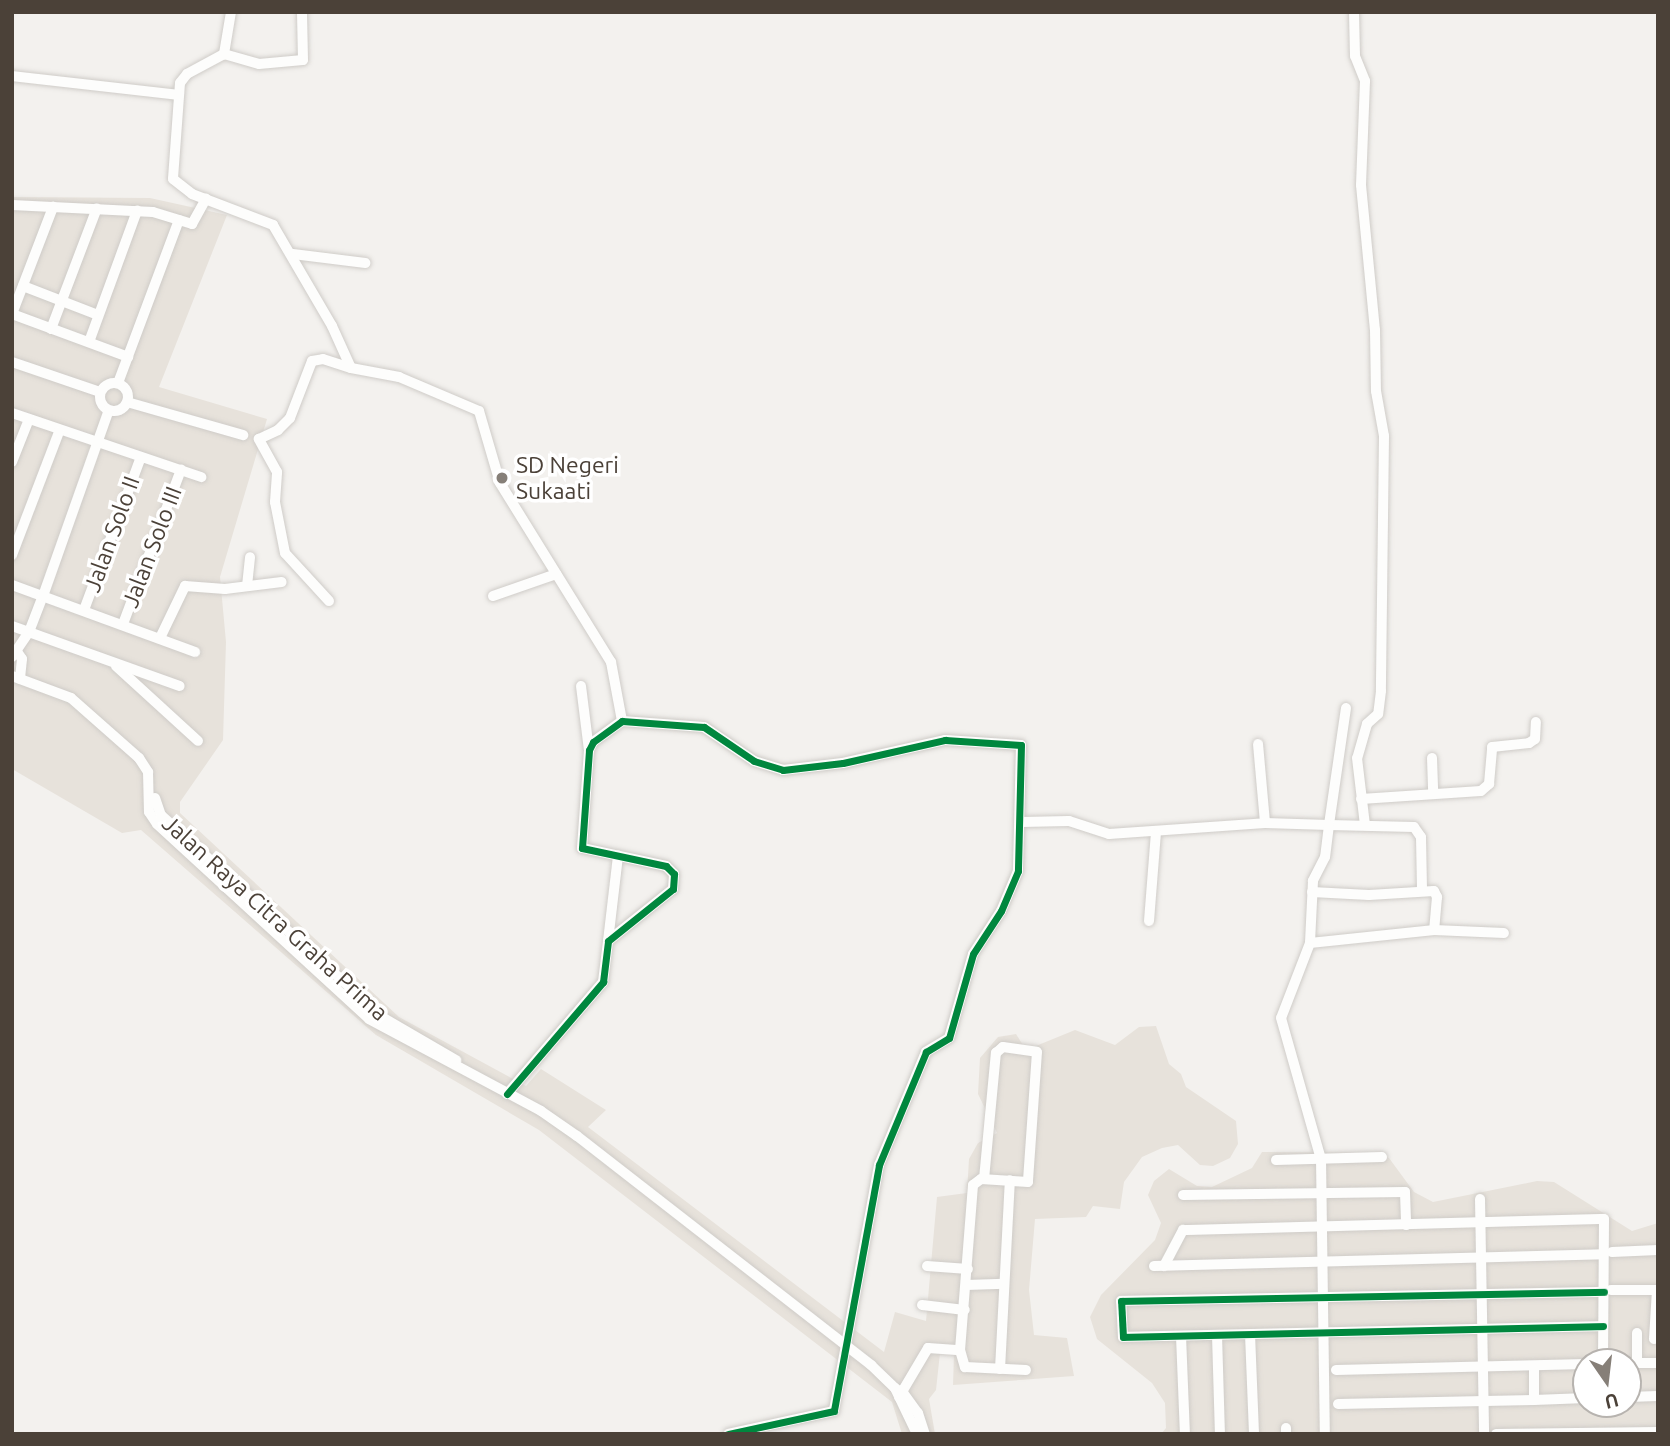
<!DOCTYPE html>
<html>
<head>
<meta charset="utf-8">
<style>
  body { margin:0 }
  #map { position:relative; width:1670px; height:1446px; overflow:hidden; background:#f3f1ee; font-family:Ubuntu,sans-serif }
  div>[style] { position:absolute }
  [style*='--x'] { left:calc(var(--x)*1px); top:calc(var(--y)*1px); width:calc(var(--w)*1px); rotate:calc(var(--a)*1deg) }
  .residential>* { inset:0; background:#e7e2db }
  .roads { filter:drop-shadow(0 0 2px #cfccc8) drop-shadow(0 0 2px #cfccc8) }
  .minor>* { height:10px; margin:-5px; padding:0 5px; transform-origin:5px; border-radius:5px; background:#fdfdfc }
  .minor>.ring { margin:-5px; padding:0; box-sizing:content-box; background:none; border:10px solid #fdfdfc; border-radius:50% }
  .cycleway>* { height:7px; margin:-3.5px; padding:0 3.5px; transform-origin:3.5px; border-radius:3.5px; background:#00873e }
  .dots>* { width:19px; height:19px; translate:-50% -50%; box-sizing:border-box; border:4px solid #fff; border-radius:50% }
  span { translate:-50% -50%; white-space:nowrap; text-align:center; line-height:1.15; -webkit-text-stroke:7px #fff; paint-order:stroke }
  .poi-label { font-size:23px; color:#4b4138 }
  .left { translate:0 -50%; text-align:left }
  .street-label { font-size:23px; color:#4b4138 }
  .frame { position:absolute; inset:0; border:14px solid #4b4138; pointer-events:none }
  .north { position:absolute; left:1572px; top:1348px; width:70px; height:70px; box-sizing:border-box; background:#fff; border:2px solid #b7b3af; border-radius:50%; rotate:166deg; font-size:19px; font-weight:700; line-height:28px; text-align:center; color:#4b4138 }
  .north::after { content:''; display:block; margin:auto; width:24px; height:32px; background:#867f78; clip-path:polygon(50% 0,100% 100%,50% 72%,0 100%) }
</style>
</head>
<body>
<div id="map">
  <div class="residential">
    <div style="clip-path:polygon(12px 197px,150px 198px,227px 215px,159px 387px,267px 419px,220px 577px,226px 642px,223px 740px,180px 802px,180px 813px,399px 1017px,526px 1086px,541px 1069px,606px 1110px,588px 1127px,884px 1352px,895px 1312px,926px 1321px,937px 1197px,967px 1193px,969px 1159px,978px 1143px,997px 1133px,978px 1094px,980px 1058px,998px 1037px,1016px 1034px,1026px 1050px,1075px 1030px,1115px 1045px,1139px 1027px,1156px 1026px,1169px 1064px,1181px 1074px,1186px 1087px,1236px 1121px,1238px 1144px,1230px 1158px,1213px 1166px,1200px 1165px,1178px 1145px,1162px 1148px,1142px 1157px,1124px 1182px,1120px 1209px,1093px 1206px,1086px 1217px,1035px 1219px,1029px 1290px,1034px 1335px,1067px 1338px,1074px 1376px,953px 1385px,954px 1355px,940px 1353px,936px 1390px,929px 1399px,935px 1434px,902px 1434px,892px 1402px,539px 1130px,376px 1035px,141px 830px,122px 833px,12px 769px)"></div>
    <div style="clip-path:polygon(evenodd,1262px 1152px,1377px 1153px,1389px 1158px,1414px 1192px,1433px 1202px,1537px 1181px,1554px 1182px,1632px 1231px,1658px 1223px,1658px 1434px,1161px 1434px,1166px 1428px,1165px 1403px,1152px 1383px,1097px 1339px,1090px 1317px,1101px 1295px,1155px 1240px,1161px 1223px,1148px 1195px,1154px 1181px,1169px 1169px,1197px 1186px,1212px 1187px,1252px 1168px,1262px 1152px,1586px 1362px,1628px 1362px,1628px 1404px,1586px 1404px,1586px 1362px)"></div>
  </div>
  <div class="roads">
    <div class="minor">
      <div style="--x:231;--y:12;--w:43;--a:99.5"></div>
      <div style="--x:224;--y:54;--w:42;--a:151.6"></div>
      <div style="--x:187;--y:74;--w:11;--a:128"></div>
      <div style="--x:180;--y:83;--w:96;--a:94.2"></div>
      <div style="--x:173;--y:179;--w:24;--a:38"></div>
      <div style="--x:192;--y:194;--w:87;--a:20.9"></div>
      <div style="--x:273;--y:225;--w:117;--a:59.7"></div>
      <div style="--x:332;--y:326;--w:46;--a:65.7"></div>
      <div style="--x:351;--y:368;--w:49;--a:10.6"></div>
      <div style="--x:399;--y:377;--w:87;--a:23"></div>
      <div style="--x:479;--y:411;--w:75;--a:73.7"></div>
      <div style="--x:500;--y:483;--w:211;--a:58.2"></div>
      <div style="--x:611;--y:662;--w:60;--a:79.4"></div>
      <div style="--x:1354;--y:12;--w:44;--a:88.7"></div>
      <div style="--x:1355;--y:56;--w:27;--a:68"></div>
      <div style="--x:1365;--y:81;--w:104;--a:92.2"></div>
      <div style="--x:1361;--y:185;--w:146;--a:84.5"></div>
      <div style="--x:1375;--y:330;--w:61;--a:89.1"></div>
      <div style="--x:1376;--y:391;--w:46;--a:79.9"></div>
      <div style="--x:1384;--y:436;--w:255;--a:90.7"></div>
      <div style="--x:1381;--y:691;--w:23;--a:97"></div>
      <div style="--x:1378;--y:714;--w:15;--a:138"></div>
      <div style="--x:1367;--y:724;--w:35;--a:106"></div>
      <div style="--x:1357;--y:758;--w:67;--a:83.2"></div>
      <div style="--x:224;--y:54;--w:36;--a:16"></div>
      <div style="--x:259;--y:64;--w:44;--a:-5.2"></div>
      <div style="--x:303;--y:60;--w:48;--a:-91.2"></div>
      <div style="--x:12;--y:76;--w:168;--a:6.5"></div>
      <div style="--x:12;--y:205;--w:141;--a:2.8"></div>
      <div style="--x:153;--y:212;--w:41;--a:17.1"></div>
      <div style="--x:192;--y:224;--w:29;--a:-61"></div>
      <div style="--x:293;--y:254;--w:73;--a:7.1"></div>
      <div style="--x:23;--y:286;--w:80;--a:21.1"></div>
      <div style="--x:12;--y:314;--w:124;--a:20.3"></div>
      <div style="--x:12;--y:314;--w:115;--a:-69"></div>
      <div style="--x:51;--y:329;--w:129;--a:-69.2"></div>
      <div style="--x:89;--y:342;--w:140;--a:-69.9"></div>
      <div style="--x:12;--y:362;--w:93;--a:18.8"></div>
      <div style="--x:118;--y:383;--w:174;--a:-69.5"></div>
      <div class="ring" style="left:100px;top:383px;width:18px;height:18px"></div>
      <div style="--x:127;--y:402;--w:121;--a:15.9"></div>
      <div style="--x:12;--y:413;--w:200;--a:18.7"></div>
      <div style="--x:12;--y:462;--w:46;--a:-68.4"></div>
      <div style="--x:12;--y:555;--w:132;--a:-69.1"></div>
      <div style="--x:12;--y:585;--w:195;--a:20.1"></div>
      <div style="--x:247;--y:586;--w:29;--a:-84"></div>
      <div style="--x:493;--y:596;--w:67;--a:-19.2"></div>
      <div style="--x:329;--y:601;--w:65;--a:-132.5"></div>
      <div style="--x:285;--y:553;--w:52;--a:-101.1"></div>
      <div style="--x:275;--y:502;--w:30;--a:-86"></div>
      <div style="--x:277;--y:472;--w:38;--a:-119"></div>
      <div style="--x:259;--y:439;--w:21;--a:-25"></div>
      <div style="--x:278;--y:430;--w:17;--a:-45"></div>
      <div style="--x:290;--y:418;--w:61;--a:-68.9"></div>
      <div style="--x:312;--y:361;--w:11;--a:-10"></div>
      <div style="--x:323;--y:359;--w:29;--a:18"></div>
      <div style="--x:84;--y:610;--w:163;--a:-69.6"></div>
      <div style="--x:123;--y:624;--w:165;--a:-69.4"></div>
      <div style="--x:12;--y:626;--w:178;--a:19.7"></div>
      <div style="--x:160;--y:638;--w:58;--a:-64.3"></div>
      <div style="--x:185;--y:586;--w:40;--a:4.3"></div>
      <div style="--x:225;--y:589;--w:57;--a:-7"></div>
      <div style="--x:18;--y:653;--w:7;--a:56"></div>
      <div style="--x:22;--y:659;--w:20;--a:96"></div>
      <div style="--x:12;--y:657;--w:30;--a:-56"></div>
      <div style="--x:29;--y:632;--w:39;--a:-69"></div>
      <div style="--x:43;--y:596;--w:197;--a:-70.5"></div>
      <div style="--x:116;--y:666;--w:111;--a:42.4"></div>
      <div style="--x:12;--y:676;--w:63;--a:20.4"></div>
      <div style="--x:71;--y:698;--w:91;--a:41.4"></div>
      <div style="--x:139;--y:758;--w:17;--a:57"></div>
      <div style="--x:148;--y:772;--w:40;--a:88.6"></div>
      <div style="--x:149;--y:812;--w:14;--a:56"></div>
      <div style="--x:157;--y:824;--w:288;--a:42.6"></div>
      <div style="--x:369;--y:1019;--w:195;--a:28.1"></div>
      <div style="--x:541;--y:1111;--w:44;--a:34.8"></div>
      <div style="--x:577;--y:1136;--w:373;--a:37.9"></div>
      <div style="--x:871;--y:1365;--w:33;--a:44"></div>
      <div style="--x:895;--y:1388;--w:51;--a:64.4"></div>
      <div style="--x:581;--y:686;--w:64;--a:82.9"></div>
      <div style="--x:1346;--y:708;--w:118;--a:98.3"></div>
      <div style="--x:1329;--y:825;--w:85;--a:1.3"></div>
      <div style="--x:1414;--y:827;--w:12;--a:55"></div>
      <div style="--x:1421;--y:837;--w:54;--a:88.9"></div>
      <div style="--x:1258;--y:744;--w:79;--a:84.9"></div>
      <div style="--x:1432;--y:758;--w:33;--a:88"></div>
      <div style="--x:155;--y:798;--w:18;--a:71"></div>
      <div style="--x:161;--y:815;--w:299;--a:42.4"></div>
      <div style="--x:382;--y:1017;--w:86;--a:30.2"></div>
      <div style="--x:1361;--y:799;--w:120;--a:-3.8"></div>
      <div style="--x:1481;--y:791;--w:11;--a:-41"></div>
      <div style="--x:1489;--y:784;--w:37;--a:-85"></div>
      <div style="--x:1492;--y:747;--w:37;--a:-6"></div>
      <div style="--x:1529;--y:743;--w:7;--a:-34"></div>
      <div style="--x:1535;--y:739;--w:17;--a:-87"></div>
      <div style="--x:1022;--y:822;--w:47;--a:-1.2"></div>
      <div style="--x:1069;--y:821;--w:42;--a:18"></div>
      <div style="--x:1109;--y:834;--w:156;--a:-4"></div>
      <div style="--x:1265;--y:823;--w:64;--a:1.8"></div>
      <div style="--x:1329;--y:825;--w:32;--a:97"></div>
      <div style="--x:1325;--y:857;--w:27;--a:117"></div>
      <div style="--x:1313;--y:881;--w:62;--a:92.8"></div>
      <div style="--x:1310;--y:943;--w:80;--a:111.1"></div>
      <div style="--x:1281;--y:1018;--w:147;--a:74.2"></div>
      <div style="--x:1321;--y:1159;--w:275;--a:89.2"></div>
      <div style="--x:1312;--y:892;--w:57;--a:3"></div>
      <div style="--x:1369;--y:895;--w:65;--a:-3.5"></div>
      <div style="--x:1434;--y:891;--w:7;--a:63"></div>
      <div style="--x:1437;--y:897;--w:33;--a:95"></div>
      <div style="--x:1149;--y:921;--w:88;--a:-85.5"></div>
      <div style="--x:608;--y:941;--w:86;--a:-83.3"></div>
      <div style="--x:1310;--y:943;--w:125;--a:-6"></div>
      <div style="--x:1434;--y:930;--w:70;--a:2.5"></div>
      <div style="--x:507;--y:1094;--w:148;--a:-49.4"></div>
      <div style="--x:603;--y:982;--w:41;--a:-83"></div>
      <div style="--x:608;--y:941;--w:83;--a:-38.7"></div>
      <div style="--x:673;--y:889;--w:15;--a:-86"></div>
      <div style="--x:674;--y:874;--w:11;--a:-135"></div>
      <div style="--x:666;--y:866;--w:86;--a:-167.9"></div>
      <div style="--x:582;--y:848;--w:98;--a:-85.9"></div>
      <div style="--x:589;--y:750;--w:9;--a:-63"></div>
      <div style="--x:593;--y:742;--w:36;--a:-36"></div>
      <div style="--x:622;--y:721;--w:82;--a:4.2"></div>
      <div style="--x:704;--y:727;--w:60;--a:34.2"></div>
      <div style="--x:754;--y:761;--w:30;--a:17"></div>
      <div style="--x:783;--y:770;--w:60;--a:-6.7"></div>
      <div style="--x:843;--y:763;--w:105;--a:-12.7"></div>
      <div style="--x:945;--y:740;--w:76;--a:3.8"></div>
      <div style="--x:1021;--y:745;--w:126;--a:91.4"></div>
      <div style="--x:1018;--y:871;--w:43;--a:113"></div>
      <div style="--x:1001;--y:911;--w:51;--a:123.1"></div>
      <div style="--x:973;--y:954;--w:87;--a:105.9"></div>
      <div style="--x:949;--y:1038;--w:27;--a:149"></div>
      <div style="--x:926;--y:1052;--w:122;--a:112.6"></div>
      <div style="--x:879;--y:1165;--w:250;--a:100.4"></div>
      <div style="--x:834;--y:1411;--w:108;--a:167.8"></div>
      <div style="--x:1276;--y:1160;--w:106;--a:-1.6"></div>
      <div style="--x:984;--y:1179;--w:127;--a:-84.6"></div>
      <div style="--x:996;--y:1053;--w:9;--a:-41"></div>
      <div style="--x:1003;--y:1047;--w:34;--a:8"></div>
      <div style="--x:1037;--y:1052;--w:130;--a:94"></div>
      <div style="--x:1028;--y:1182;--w:47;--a:-176.3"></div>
      <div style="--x:981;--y:1179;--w:10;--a:143"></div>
      <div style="--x:973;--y:1185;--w:166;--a:94.5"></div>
      <div style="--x:960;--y:1350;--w:18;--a:74"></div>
      <div style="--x:965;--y:1367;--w:61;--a:2.8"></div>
      <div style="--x:1183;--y:1195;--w:222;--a:-0.8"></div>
      <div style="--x:1405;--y:1192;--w:33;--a:88"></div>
      <div style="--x:1480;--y:1199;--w:235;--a:89"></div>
      <div style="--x:1612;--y:1252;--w:46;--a:-2.5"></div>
      <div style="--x:927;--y:1266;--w:41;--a:4.2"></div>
      <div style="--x:1154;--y:1266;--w:450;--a:-1.5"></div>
      <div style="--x:1164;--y:1266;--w:41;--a:-62.2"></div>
      <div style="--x:1183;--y:1230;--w:421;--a:-1.5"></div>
      <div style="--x:1604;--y:1219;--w:143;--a:90.4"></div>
      <div style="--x:966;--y:1285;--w:38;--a:-2"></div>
      <div style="--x:1611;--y:1290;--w:47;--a:0"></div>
      <div style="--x:922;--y:1305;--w:43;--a:6.6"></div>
      <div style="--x:1603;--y:1326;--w:480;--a:178.7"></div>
      <div style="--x:1123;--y:1337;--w:36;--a:-93"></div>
      <div style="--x:1121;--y:1301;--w:483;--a:-1.1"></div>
      <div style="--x:1637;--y:1333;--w:30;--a:90"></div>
      <div style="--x:1250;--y:1334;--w:100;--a:87.7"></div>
      <div style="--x:1217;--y:1335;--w:99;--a:88.3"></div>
      <div style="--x:1181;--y:1336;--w:98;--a:87.7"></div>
      <div style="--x:1654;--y:1339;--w:49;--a:-86.5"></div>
      <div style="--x:1628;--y:1363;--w:30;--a:0"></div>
      <div style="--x:1534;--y:1366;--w:34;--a:90"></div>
      <div style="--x:1534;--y:1400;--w:52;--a:-2.2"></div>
      <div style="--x:1000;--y:1369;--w:189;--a:-87"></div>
      <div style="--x:1336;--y:1370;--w:250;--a:-1.4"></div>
      <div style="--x:901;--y:1390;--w:29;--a:54"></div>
      <div style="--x:918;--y:1413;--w:22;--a:72"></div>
      <div style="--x:899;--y:1397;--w:57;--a:-59.4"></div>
      <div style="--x:928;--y:1348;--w:32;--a:4"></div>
      <div style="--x:1628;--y:1397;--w:30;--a:-2"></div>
      <div style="--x:1338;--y:1404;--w:196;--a:-1.2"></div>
      <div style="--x:1286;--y:1428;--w:6;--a:90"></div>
      <div style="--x:1496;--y:1434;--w:162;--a:-0.7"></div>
    </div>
  </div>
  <div class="cycleway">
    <div style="--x:507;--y:1094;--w:148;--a:-49.4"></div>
    <div style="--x:603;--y:982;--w:41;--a:-83"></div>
    <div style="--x:608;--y:941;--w:83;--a:-38.7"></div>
    <div style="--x:673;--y:889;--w:15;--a:-86"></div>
    <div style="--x:674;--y:874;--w:11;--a:-135"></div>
    <div style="--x:666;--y:866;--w:86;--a:-167.9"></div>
    <div style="--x:582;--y:848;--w:98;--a:-85.9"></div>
    <div style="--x:589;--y:750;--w:9;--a:-63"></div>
    <div style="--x:593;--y:742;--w:36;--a:-36"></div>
    <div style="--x:622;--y:721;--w:82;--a:4.2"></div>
    <div style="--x:704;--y:727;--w:60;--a:34.2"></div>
    <div style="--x:754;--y:761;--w:30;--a:17"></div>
    <div style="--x:783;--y:770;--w:60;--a:-6.7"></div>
    <div style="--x:843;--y:763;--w:105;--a:-12.7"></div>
    <div style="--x:945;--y:740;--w:76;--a:3.8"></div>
    <div style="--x:1021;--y:745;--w:126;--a:91.4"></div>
    <div style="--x:1018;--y:871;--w:43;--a:113"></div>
    <div style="--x:1001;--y:911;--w:51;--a:123.1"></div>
    <div style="--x:973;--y:954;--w:87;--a:105.9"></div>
    <div style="--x:949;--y:1038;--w:27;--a:149"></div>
    <div style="--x:926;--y:1052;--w:122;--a:112.6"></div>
    <div style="--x:879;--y:1165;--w:250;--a:100.4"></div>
    <div style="--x:834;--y:1411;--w:108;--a:167.8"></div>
    <div style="--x:1603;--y:1326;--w:480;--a:178.7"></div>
    <div style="--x:1123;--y:1337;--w:36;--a:-93"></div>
    <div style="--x:1121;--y:1301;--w:483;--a:-1.1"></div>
  </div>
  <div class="dots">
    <div style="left:502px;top:478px;background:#867f78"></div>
  </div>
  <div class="poi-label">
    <span class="left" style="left:516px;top:478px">SD Negeri<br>Sukaati</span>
  </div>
  <div class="street-label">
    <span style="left:112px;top:534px;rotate:-70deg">Jalan Solo II</span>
    <span style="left:152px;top:547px;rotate:-69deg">Jalan Solo III</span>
    <span style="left:275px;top:918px;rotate:42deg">Jalan Raya Citra Graha Prima</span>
  </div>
  <div class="frame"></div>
  <div class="north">U</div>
</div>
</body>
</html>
